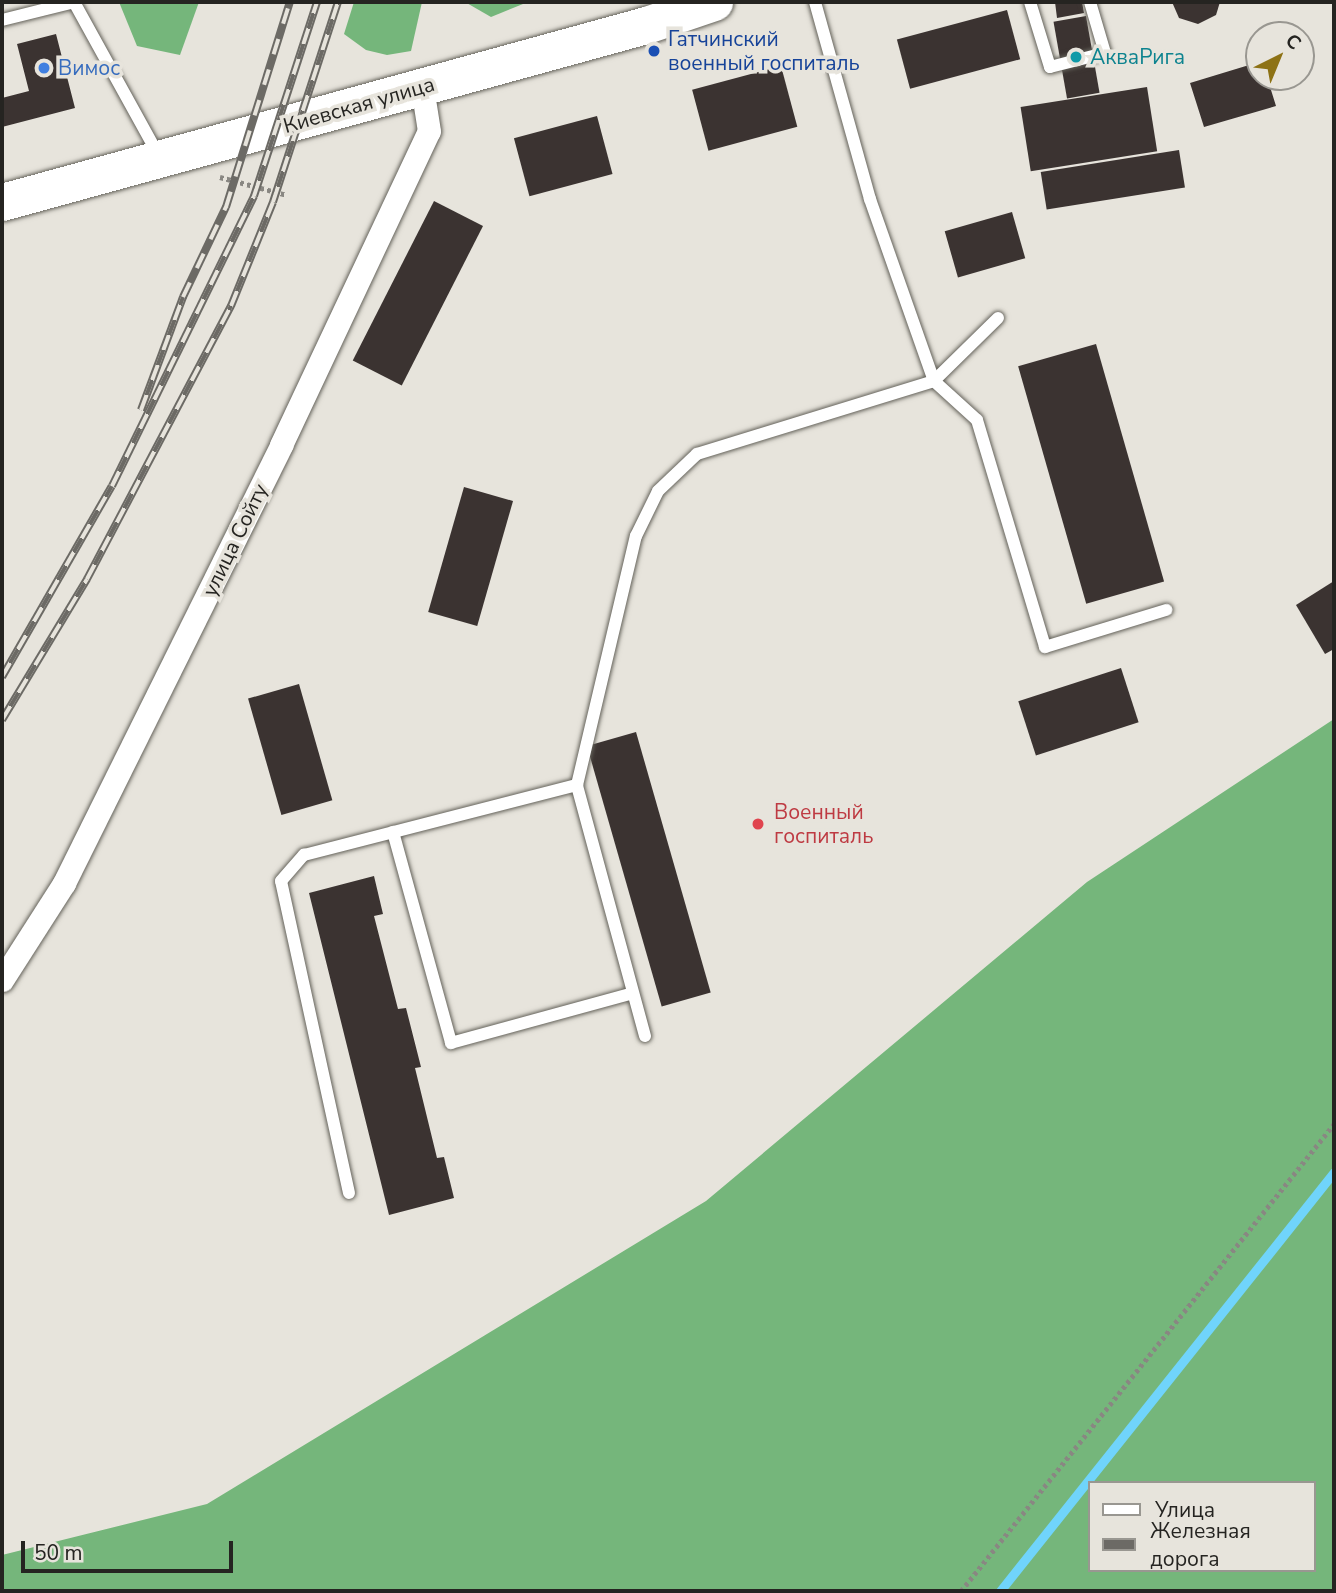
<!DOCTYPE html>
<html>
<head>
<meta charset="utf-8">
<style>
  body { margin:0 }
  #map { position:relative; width:1336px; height:1593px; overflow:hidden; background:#e7e4dc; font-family:"Nunito Sans",sans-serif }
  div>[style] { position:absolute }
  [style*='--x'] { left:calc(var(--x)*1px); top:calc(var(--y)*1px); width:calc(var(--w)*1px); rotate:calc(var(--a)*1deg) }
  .forest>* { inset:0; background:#75b67b }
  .stream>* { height:9px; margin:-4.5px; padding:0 4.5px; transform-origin:4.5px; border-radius:4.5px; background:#70d4fb }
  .building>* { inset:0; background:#3b3331; transform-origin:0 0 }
  .path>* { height:4.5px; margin-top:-2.25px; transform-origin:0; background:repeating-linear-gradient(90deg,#898782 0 3.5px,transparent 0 7px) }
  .roads { filter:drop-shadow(0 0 2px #64625a) drop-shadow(0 0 2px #64625a) }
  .service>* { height:12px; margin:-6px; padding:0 6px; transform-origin:6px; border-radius:6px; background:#fff }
  .minor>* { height:23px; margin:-11.5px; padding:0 11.5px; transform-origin:11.5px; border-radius:11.5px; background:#fff }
  .primary>* { height:37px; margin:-18.5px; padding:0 18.5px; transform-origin:18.5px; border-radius:18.5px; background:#fff }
  .rail>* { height:8px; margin-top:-4px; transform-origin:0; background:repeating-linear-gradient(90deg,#e7e4dc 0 16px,#6c6a65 0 32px); box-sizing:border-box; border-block:2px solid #6c6a65 }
  .dots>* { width:19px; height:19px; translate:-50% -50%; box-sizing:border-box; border:4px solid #e7e4dc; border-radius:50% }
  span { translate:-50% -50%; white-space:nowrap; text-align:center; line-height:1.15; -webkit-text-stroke:7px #e7e4dc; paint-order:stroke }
  .transit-label { font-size:21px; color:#164399 }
  .left { translate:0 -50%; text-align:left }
  .culture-label { font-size:21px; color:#0d838f }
  .shop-label { font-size:21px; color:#366cbe }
  .street-label { font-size:21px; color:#252421 }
  .health-label { font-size:21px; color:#be3a42 }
  .frame { position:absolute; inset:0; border:4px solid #252421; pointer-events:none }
  .legend { position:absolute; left:1088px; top:1481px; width:228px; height:91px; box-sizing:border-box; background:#e7e4dc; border:2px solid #999791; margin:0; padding:9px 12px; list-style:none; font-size:21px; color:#252421 }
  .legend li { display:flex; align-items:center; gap:14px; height:35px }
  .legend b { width:35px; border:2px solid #999791 }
  .north { position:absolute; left:1245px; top:21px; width:70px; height:70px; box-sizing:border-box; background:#e7e4dc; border:2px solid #999791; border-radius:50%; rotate:43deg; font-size:19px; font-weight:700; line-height:28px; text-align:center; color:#252421 }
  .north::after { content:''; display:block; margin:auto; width:24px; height:32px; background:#8d7215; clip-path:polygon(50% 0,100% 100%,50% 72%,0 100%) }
  .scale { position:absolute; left:21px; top:1541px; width:212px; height:32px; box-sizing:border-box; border:4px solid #252421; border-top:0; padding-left:9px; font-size:21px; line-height:24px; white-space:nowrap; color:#252421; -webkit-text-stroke:5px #e7e4dc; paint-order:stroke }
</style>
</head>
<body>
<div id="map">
  <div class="forest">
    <div style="clip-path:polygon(119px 2px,199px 2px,180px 55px,137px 46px)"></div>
    <div style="clip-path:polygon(354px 2px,422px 2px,411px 51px,387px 55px,366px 50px,344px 34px)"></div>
    <div style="clip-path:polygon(465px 2px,528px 2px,491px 17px)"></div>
    <div style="clip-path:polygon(evenodd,1334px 719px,1334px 1591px,2px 1591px,2px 1555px,207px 1504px,706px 1201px,1087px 882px,1334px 719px,1089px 1483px,1313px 1483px,1313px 1570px,1089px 1570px,1089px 1483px)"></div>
  </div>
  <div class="stream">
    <div style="--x:1000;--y:1591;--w:536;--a:-51.44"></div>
  </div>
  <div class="building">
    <div style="clip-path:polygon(1055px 2px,1082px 2px,1084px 13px,1057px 18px)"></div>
    <div style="clip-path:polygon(1172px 2px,1220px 2px,1216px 15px,1198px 24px,1179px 18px)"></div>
    <div style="left:1007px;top:10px;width:51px;height:114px;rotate:75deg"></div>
    <div style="left:1086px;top:16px;width:78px;height:33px;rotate:80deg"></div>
    <div style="clip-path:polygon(56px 34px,75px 108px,2px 127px,2px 98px,29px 91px,17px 44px)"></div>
    <div style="clip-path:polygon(1259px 62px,1259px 77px,1267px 77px,1276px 106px,1204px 127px,1190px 83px)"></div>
    <div style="left:781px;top:66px;width:63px;height:92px;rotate:75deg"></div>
    <div style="left:1147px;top:87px;width:65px;height:128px;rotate:81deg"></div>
    <div style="left:597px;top:116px;width:60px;height:86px;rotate:75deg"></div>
    <div style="left:1179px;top:150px;width:38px;height:140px;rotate:81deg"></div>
    <div style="left:434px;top:201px;width:55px;height:179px;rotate:27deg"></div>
    <div style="left:1012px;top:212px;width:48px;height:70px;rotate:74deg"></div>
    <div style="left:1096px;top:344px;width:247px;height:81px;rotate:74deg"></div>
    <div style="left:464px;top:487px;width:51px;height:130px;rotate:16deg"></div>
    <div style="clip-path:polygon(1334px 581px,1334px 649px,1325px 654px,1296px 605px)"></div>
    <div style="left:1121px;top:668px;width:57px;height:108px;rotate:72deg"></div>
    <div style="left:299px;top:684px;width:121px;height:53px;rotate:74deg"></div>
    <div style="left:636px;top:732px;width:271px;height:51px;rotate:74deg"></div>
    <div style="clip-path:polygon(374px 876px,383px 914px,374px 916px,398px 1009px,406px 1008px,421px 1067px,415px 1068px,437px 1158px,444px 1157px,454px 1198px,389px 1215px,309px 893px)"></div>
  </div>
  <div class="path">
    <div style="--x:220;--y:177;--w:69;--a:15"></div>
    <div style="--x:961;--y:1591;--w:598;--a:-51.39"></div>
  </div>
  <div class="roads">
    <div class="service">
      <div style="--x:74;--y:2;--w:176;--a:61.1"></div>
      <div style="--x:1030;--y:2;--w:68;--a:72.9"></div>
      <div style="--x:1050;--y:67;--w:57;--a:-14.3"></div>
      <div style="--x:1105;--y:53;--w:53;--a:-106.4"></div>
      <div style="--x:2;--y:20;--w:74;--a:-14"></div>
      <div style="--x:998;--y:318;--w:90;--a:135.5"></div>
      <div style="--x:934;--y:381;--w:58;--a:42.2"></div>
      <div style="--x:977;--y:420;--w:237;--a:73.3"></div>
      <div style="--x:1045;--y:647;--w:127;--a:-17"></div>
      <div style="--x:393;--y:832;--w:219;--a:74.6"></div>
      <div style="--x:451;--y:1043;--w:186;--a:-15.3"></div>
      <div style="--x:645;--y:1036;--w:260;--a:-105.2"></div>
      <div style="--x:577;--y:785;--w:256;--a:-76.7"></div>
      <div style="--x:636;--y:536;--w:50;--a:-63.9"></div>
      <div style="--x:658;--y:491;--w:54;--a:-43.5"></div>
      <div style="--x:697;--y:454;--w:248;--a:-17.1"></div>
      <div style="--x:934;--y:381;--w:193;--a:-109.4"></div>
      <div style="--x:870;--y:199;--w:205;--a:-105.6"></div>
      <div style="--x:349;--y:1193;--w:319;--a:-102.3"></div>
      <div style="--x:281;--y:881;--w:35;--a:-49"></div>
      <div style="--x:304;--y:855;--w:282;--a:-14.4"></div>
    </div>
    <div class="minor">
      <div style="--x:2;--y:980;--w:115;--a:-57.4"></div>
      <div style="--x:64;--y:883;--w:489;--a:-63.6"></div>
      <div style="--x:281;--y:445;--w:347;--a:-64.8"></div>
      <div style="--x:429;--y:131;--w:45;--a:-99"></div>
    </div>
    <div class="primary">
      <div style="--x:2;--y:202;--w:668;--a:-15.37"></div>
      <div style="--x:646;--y:25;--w:72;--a:-18.7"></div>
    </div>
  </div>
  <div class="rail">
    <div style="--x:141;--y:410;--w:121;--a:-69.6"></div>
    <div style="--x:183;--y:297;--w:100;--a:-64.5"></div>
    <div style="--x:226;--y:207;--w:215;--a:-72.7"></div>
    <div style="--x:2;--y:677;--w:220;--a:-60.1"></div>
    <div style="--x:112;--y:486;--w:323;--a:-63.9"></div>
    <div style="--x:254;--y:196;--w:204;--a:-72"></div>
    <div style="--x:2;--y:720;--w:165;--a:-58.9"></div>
    <div style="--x:87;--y:579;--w:309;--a:-62.2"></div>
    <div style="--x:231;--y:306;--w:112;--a:-68"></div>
    <div style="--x:273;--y:202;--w:210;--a:-72"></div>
  </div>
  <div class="dots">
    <div style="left:654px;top:51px;background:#1a4fb4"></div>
    <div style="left:1076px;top:57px;background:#0f9aa8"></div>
    <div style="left:44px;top:68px;background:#3f7fe0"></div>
    <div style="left:758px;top:824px;background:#e0444e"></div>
  </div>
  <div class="transit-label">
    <span class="left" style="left:668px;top:51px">Гатчинский<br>военный госпиталь</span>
  </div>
  <div class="culture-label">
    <span class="left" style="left:1090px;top:57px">АкваРига</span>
  </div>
  <div class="shop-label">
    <span class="left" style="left:58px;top:68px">Вимос</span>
  </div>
  <div class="street-label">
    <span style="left:359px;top:105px;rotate:-16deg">Киевская улица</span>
    <span style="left:235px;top:540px;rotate:-64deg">улица Сойту</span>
  </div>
  <div class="health-label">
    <span class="left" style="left:774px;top:824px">Военный<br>госпиталь</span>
  </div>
  <div class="frame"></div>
  <ul class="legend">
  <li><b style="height:9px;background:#fff"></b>Улица</li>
  <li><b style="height:9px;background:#6c6a65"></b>Железная дорога</li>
  </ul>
  <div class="north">С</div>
  <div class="scale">50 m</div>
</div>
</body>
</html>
